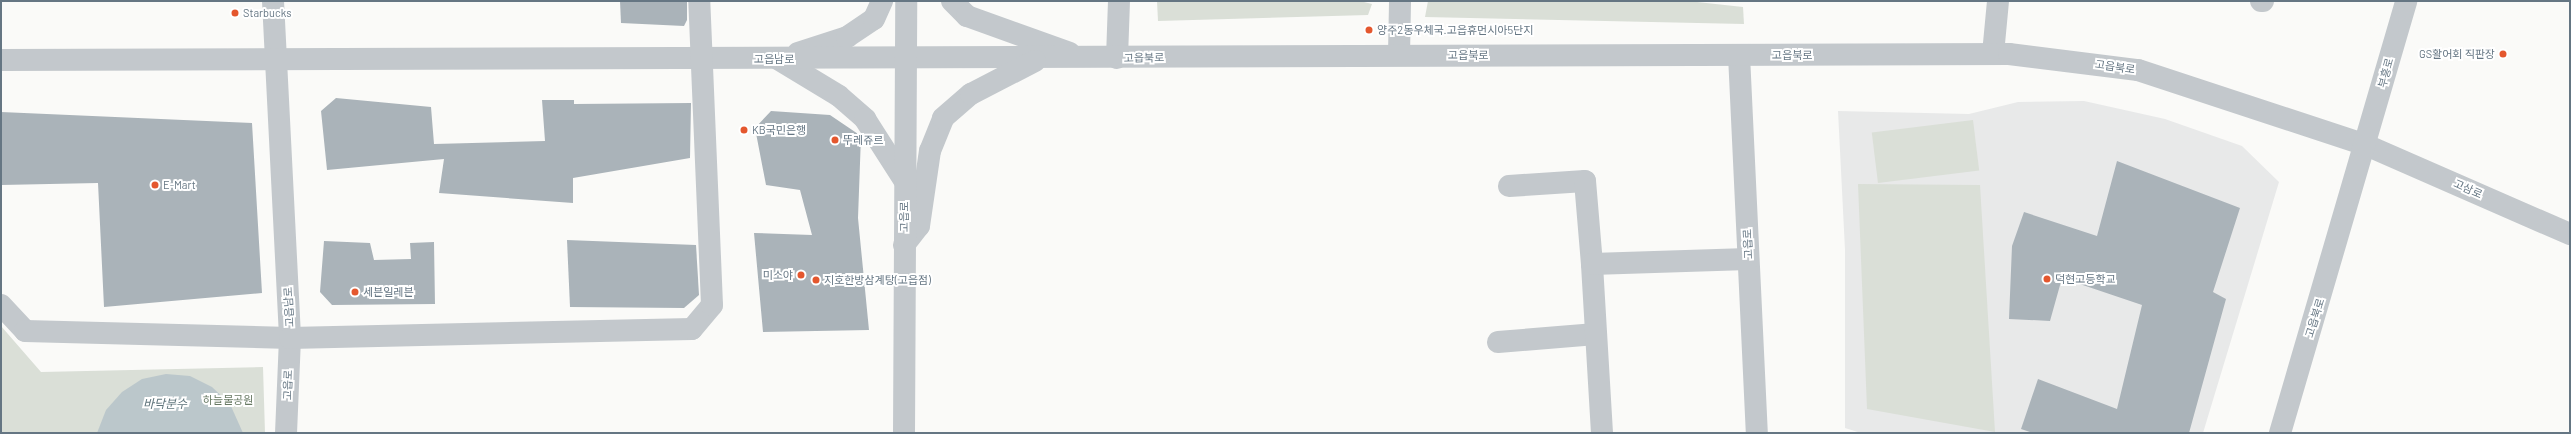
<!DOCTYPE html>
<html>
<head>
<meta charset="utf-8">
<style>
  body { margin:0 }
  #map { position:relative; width:2571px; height:434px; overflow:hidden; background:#fafaf8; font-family:Barlow,"Noto Sans KR",sans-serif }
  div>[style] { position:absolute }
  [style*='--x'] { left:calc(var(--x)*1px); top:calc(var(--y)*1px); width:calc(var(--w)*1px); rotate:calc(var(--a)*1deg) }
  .built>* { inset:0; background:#e8e9e9 }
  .green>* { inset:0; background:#dadfd7; transform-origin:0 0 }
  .water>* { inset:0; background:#bbc7cb }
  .building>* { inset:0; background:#aab3b9 }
  .minor>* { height:22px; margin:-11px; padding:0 11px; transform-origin:11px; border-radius:11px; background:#c3c8cc }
  .dots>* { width:11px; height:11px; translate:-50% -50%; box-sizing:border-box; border:2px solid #fff; border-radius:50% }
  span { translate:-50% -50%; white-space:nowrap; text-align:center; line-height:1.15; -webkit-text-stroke:4px #fff; paint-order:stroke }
  .poi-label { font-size:11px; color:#657683 }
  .left { translate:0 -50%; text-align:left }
  .right { translate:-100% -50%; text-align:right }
  .street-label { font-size:11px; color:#657683 }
  .park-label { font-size:11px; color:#687a64 }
  .water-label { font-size:12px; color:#60757c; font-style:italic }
  .frame { position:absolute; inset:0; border:2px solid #657683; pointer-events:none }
</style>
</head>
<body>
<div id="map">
  <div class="built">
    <div style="clip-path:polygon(2084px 101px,2165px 119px,2242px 146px,2279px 182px,2203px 433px,1861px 433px,1845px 428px,1845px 250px,1838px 111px,1969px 114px,2018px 102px)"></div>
  </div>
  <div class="green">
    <div style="clip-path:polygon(1157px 1px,1360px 1px,1372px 4px,1368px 15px,1158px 21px)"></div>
    <div style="clip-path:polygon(1428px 1px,1688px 1px,1743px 7px,1744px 24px,1425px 17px)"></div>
    <div style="left:1973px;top:120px;width:51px;height:102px;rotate:83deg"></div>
    <div style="clip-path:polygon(1858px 184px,1980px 185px,1995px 432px,1867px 409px)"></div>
    <div style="clip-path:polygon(1px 326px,41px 372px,263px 367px,265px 433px,1px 433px)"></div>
  </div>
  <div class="water">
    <div style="clip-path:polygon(166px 374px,190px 376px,212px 387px,230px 404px,243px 433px,97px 433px,106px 410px,122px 392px,142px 379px)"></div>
  </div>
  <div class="building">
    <div style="clip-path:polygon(620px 1px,687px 1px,687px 20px,684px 26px,621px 23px)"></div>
    <div style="clip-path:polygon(336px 98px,431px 107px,434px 144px,545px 141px,542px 100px,574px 100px,574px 104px,691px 103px,690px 158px,573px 178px,573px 203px,439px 193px,444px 159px,327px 170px,321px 111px)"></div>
    <div style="clip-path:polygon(771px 111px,830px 115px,861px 136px,858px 218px,869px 330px,763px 332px,754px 233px,812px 235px,800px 190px,766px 185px,755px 128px)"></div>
    <div style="clip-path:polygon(1px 112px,252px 123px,262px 293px,104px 307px,98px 183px,1px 185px)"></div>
    <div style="clip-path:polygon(2117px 161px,2240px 208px,2213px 292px,2226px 299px,2189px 433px,2033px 433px,2021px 429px,2038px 379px,2117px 409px,2142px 305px,2062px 278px,2050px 321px,2009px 319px,2012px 246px,2024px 212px,2097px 236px)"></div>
    <div style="clip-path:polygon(567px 240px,696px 245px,699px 295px,684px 308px,570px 307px)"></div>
    <div style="clip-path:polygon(324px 241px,370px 243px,374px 260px,411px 259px,410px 243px,434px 242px,435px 304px,332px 305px,320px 292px)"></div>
  </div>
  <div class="minor">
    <div style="--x:273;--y:1;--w:337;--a:87.1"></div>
    <div style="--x:290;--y:338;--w:95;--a:92.4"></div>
    <div style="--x:952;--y:1;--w:21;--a:45"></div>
    <div style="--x:967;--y:16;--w:109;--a:19.8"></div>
    <div style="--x:2261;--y:1;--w:2;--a:0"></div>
    <div style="--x:798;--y:53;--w:52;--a:-18.1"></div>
    <div style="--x:847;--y:37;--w:32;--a:-34"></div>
    <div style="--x:874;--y:19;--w:20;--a:-66"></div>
    <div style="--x:1993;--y:54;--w:53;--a:-84.6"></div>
    <div style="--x:1399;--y:55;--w:54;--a:-88.9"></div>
    <div style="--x:1739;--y:55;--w:378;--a:87.3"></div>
    <div style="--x:1117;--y:58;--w:57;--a:-88"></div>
    <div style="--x:778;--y:59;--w:71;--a:31.2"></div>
    <div style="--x:839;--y:96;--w:35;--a:41"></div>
    <div style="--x:865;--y:119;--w:72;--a:57.4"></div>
    <div style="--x:1;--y:60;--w:2008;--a:-0.17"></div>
    <div style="--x:2009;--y:54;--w:130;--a:7.1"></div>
    <div style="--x:2138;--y:70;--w:240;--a:18.2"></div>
    <div style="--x:2366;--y:145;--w:223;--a:23.6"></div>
    <div style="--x:1509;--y:186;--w:76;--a:-3.8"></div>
    <div style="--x:1585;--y:181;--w:83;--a:85.2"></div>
    <div style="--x:904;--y:245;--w:24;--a:-52"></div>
    <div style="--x:919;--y:226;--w:76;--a:-81.7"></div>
    <div style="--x:930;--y:151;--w:35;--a:-68"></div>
    <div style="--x:943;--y:118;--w:37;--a:-41"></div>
    <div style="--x:971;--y:94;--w:72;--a:-27.3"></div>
    <div style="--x:1;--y:305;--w:35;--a:47"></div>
    <div style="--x:25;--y:331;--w:265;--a:1.5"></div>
    <div style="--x:290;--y:338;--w:402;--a:-1.3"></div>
    <div style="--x:692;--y:329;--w:31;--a:-50"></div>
    <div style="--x:712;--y:305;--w:304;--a:-92.4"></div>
    <div style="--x:1498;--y:342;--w:98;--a:-4.7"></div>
    <div style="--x:904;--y:433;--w:432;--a:-89.7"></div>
    <div style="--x:1602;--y:433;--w:169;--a:-93.4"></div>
    <div style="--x:1592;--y:264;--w:156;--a:-1.8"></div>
    <div style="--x:2280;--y:433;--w:450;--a:-73.7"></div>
  </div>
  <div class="dots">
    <div style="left:235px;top:13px;background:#e4572e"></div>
    <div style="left:1369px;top:30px;background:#e4572e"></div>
    <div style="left:2503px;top:54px;background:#e4572e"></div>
    <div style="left:744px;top:130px;background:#e4572e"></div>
    <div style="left:835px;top:140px;background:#e4572e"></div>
    <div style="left:155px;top:185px;background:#e4572e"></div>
    <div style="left:801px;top:275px;background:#e4572e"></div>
    <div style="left:2047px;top:279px;background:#e4572e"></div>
    <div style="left:816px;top:280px;background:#e4572e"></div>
    <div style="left:355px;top:292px;background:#e4572e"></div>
  </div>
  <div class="poi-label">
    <span class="left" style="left:243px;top:13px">Starbucks</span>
    <span class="left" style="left:1377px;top:30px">양주2동우체국.고읍휴먼시아5단지</span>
    <span class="right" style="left:2495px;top:54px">GS활어회 직판장</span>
    <span class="left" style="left:752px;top:130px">KB국민은행</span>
    <span class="left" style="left:843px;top:140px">뚜레쥬르</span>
    <span class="left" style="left:163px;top:185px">E-Mart</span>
    <span class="right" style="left:793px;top:275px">미소야</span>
    <span class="left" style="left:2055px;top:279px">덕현고등학교</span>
    <span class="left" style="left:824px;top:280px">지호한방삼계탕(고읍점)</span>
    <span class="left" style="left:363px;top:292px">세븐일레븐</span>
  </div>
  <div class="street-label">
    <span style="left:1468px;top:55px">고읍북로</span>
    <span style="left:1792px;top:55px">고읍북로</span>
    <span style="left:1144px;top:58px;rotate:-1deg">고읍북로</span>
    <span style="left:774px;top:59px">고읍남로</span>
    <span style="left:2115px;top:67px;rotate:8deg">고읍북로</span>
    <span style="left:2386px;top:73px;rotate:-75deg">부흥로</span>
    <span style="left:2468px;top:189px;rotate:24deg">고삼로</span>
    <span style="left:904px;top:217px;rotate:-90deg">고읍로</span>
    <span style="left:1748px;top:244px;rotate:-93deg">고읍로</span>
    <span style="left:289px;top:307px;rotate:-93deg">고읍남로</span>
    <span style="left:2315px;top:318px;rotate:-73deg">고읍북로</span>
    <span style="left:288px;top:385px;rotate:-88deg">고읍로</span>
  </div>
  <div class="park-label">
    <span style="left:228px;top:400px">하늘물공원</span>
  </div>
  <div class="water-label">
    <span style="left:165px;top:404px">바닥분수</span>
  </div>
  <div class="frame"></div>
</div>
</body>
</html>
